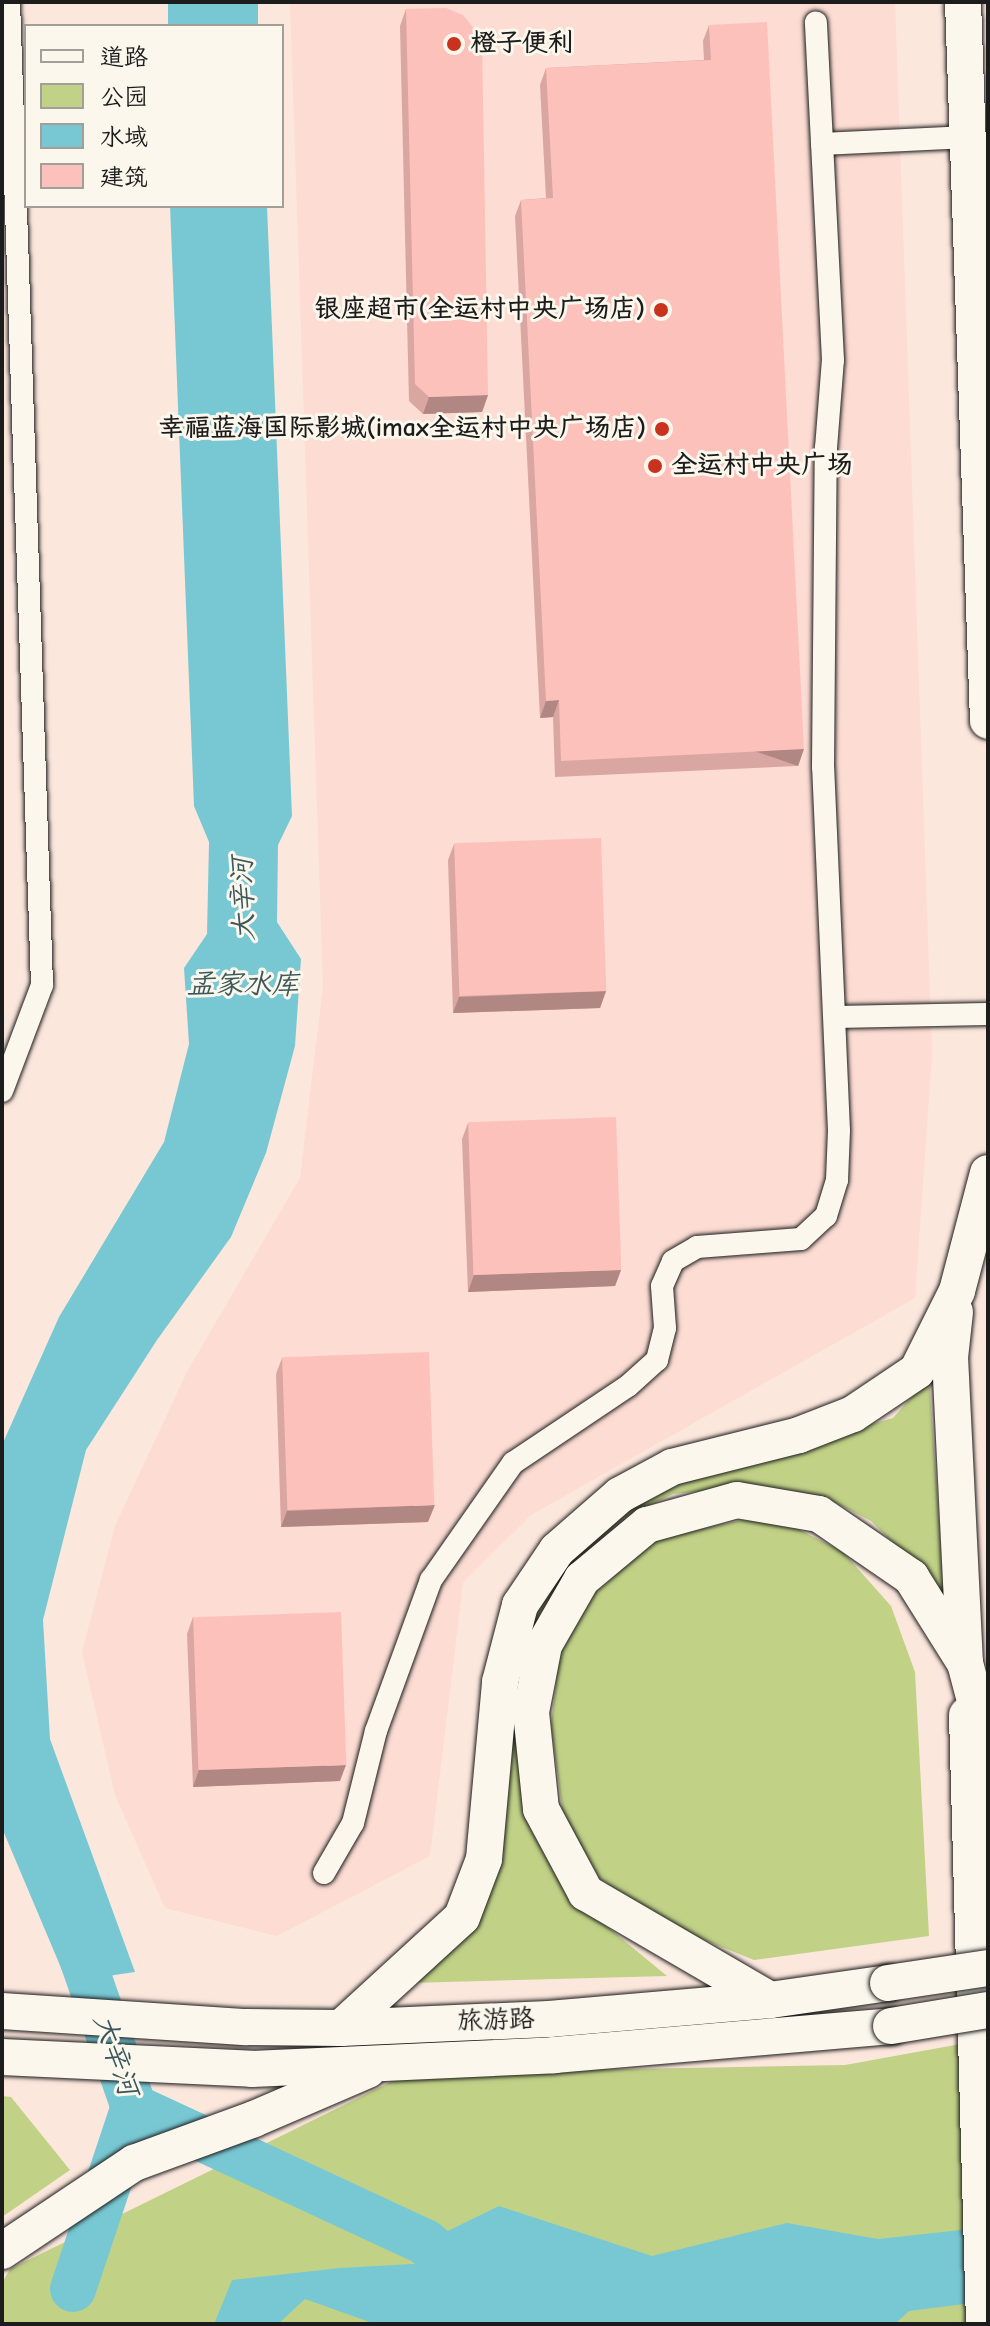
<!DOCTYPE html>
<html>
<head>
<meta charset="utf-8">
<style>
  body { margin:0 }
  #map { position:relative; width:990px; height:2326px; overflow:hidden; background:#fce7dd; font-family:"Comic Neue","LXGW WenKai TC",sans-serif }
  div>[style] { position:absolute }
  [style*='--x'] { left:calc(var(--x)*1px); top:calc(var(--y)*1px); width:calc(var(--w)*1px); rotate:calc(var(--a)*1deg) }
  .built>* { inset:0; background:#fcdcd3 }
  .green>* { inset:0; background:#c1d287 }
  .water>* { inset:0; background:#78c8d4; transform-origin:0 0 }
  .river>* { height:46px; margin:-23px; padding:0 23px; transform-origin:23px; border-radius:23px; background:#78c8d4 }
  .roads { filter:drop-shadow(0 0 2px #1c1c1c) drop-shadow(0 0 2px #1c1c1c) }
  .street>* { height:22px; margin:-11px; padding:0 11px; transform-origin:11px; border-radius:11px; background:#fbf7ec }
  .primary>* { height:36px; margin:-18px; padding:0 18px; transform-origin:18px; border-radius:18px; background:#fbf7ec }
  .bridges { filter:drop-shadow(0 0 2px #1c1c1c) drop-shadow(0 0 2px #1c1c1c) }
  .primary-bridge>* { height:36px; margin:-18px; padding:0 18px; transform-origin:18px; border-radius:18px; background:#fbf7ec }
  .wall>* { inset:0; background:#daa6a1 }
  .shaded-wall>* { inset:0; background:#b18783; transform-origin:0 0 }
  .building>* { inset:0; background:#fdc1bb; transform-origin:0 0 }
  .dots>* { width:22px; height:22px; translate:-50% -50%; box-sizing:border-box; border:4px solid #fbf7ec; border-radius:50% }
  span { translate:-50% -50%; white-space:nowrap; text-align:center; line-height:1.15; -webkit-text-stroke:6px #fbf7ec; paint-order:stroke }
  .poi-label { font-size:26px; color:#1c1c1c; font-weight:700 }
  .left { translate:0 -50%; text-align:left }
  .right { translate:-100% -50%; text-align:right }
  .street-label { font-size:26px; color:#1c1c1c }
  .water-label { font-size:28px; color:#3c585c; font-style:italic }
  .frame { position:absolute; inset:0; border:4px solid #1c1c1c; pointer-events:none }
  .legend { position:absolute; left:24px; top:24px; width:260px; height:184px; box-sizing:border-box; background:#fbf7ec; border:2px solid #a29f99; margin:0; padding:10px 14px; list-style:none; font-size:24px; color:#1c1c1c }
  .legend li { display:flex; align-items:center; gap:16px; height:40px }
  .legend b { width:40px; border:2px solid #a29f99 }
</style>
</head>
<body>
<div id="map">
  <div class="built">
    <div style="clip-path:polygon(290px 2px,895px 2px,932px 1054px,915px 1298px,531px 1515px,463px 1583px,430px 1856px,277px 1936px,165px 1908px,115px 1795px,82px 1652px,115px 1526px,187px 1372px,300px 1178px,323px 986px)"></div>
  </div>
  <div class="green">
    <div style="clip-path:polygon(929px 1377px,944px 1593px,871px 1521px,836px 1503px,792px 1491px,742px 1487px,673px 1494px,624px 1518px,573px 1564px,518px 1752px,587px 1910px,667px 1976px,410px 1983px,471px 1926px,511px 1687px,544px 1588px,626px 1502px,675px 1479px,893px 1418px)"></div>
    <div style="clip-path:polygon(743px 1520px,792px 1526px,843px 1552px,891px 1606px,915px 1672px,929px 1936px,754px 1960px,660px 1922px,598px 1877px,563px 1814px,551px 1725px,560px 1651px,594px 1594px,657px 1538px)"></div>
    <div style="clip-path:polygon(988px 2039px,988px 2324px,2px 2324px,2px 2283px,10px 2269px,409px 2073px,845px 2065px)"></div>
    <div style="clip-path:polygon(2px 2096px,11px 2097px,70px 2170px,2px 2217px)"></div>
  </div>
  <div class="water">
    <div style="left:168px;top:2px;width:90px;height:24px"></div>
    <div style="clip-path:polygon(170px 206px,267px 206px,292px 816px,278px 845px,277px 922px,301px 959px,295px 1046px,266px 1153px,231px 1237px,157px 1340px,86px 1450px,43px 1620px,50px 1739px,135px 1972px,67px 1982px,2px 1828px,2px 1445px,59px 1317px,164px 1142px,189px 1044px,184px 968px,207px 934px,209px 842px,194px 806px)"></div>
    <div style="clip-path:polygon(499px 2206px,652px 2256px,787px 2223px,878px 2239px,988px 2227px,988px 2301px,909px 2311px,895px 2324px,375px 2324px,305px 2299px,278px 2324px,214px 2324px,232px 2280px,340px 2268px,448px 2262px,478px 2284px,425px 2242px)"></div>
  </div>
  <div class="river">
    <div style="--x:68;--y:1918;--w:200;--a:70.8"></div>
    <div style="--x:134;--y:2107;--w:321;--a:24.9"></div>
    <div style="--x:425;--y:2242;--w:128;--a:39.9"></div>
    <div style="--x:73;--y:2289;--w:192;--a:-71.5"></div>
  </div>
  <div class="roads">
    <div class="street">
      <div style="--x:822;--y:144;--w:146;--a:-2.7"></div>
      <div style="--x:835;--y:1017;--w:153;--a:-1.1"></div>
      <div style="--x:2;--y:1091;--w:113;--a:-69.3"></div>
      <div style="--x:42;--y:985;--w:984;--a:-91.92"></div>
      <div style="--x:324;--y:1873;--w:58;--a:-59.9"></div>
      <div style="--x:353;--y:1823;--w:95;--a:-76"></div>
      <div style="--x:376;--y:1731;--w:161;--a:-70"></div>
      <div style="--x:431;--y:1580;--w:143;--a:-55"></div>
      <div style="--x:513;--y:1463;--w:138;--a:-33.8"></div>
      <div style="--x:628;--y:1386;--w:39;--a:-42"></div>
      <div style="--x:657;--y:1360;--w:33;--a:-76"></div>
      <div style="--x:665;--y:1328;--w:42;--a:-94.1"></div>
      <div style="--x:662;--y:1286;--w:27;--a:-66"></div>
      <div style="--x:673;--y:1261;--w:28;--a:-30"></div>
      <div style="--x:697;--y:1247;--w:104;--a:-4.4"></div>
      <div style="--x:801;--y:1239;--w:34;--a:-43"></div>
      <div style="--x:826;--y:1216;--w:38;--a:-73"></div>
      <div style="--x:837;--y:1180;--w:49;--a:-87.7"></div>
      <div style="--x:839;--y:1131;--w:364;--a:-92.5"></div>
      <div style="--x:823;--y:767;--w:319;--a:-89.5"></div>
      <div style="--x:826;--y:448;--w:88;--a:-85.5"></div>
      <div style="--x:833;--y:360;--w:338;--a:-92.9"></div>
    </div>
    <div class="primary">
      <div style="--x:963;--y:2;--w:719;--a:88.01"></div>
      <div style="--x:955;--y:1312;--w:45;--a:96.3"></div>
      <div style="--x:950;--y:1357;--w:303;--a:87.2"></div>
      <div style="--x:967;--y:1715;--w:609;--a:88.4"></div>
      <div style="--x:770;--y:2000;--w:213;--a:-149.8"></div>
      <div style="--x:586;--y:1893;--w:95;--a:-118.2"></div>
      <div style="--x:541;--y:1809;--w:98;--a:-95.9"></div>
      <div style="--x:531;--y:1712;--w:68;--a:-79"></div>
      <div style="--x:544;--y:1645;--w:76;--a:-60.1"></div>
      <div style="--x:582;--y:1579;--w:85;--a:-39.7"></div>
      <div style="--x:647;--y:1525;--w:93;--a:-15.5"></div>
      <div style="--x:737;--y:1500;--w:83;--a:9.7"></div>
      <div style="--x:819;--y:1514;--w:112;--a:34.4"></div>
      <div style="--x:911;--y:1577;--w:102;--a:57.9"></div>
      <div style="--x:965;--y:1663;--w:90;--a:75.2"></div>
      <div style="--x:2;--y:2011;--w:245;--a:3.8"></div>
      <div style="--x:246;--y:2027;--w:95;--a:0.6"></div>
      <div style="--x:341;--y:2028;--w:208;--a:-2.5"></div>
      <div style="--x:549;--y:2019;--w:222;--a:-4.9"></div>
      <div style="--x:770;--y:2000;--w:119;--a:-8.2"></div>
      <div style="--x:341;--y:2028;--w:164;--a:-42.5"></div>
      <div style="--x:462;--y:1917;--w:62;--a:-69.2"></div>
      <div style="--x:484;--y:1859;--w:178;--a:-84.8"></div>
      <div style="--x:500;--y:1682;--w:80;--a:-75.4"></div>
      <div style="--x:520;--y:1605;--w:66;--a:-56.1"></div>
      <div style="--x:557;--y:1550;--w:84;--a:-41.1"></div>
      <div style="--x:620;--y:1495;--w:59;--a:-28.3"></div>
      <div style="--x:672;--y:1467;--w:131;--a:-14.1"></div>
      <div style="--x:799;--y:1435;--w:58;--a:-21.3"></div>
      <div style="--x:853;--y:1414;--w:77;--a:-33.9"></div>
      <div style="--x:917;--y:1371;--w:89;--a:-63.4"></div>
      <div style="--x:957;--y:1291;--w:122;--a:-75.3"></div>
      <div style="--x:2;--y:2057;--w:250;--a:2.7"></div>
      <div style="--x:252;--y:2069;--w:303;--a:-2.6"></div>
      <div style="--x:555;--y:2055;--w:337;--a:-4.9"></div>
      <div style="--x:2;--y:2251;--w:159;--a:-33.7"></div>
      <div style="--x:134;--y:2163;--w:128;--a:-20.1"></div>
      <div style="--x:254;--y:2119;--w:124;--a:-23.3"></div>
    </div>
  </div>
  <div class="bridges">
    <div class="primary-bridge">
      <div style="--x:888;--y:1983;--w:101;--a:-8.5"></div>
      <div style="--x:891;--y:2026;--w:98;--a:-9.4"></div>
    </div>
  </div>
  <div class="wall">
    <div style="clip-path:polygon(406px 9px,488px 395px,482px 412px,423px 414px,409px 401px,400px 26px)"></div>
    <div style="clip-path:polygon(709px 25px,798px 766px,555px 777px,553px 717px,540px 718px,515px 216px,521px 200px,546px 198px,540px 85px,546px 68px,704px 60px,703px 41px)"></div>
    <div style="clip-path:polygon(454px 844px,606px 991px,600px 1008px,453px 1013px,448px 860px)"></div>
    <div style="clip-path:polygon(468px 1123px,621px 1270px,615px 1286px,468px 1292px,462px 1139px)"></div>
    <div style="clip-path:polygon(282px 1358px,428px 1522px,281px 1527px,276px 1374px)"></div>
    <div style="clip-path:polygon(193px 1617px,340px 1781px,193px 1787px,187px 1634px)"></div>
  </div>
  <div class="shaded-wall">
    <div style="clip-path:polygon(488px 395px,482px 412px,423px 414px,429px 397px)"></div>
    <div style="clip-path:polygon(559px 700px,553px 717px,540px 718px,546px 701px)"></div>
    <div style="left:804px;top:749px;width:18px;height:243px;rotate:109deg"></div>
    <div style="clip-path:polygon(606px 991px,600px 1008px,453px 1013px,459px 997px)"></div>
    <div style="clip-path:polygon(621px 1270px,615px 1286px,468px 1292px,474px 1275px)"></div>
    <div style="clip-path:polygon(435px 1505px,428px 1522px,281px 1527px,287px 1511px)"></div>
    <div style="clip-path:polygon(346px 1765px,340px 1781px,193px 1787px,199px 1770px)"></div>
  </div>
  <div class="building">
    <div style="clip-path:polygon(446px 8px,463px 15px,482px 38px,488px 395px,429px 397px,415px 384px,406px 9px)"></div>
    <div style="clip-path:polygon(767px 22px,804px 749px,561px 761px,559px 700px,546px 701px,521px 200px,553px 198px,546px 68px,711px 60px,709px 25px)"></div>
    <div style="left:601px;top:838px;width:153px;height:147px;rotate:88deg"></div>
    <div style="left:616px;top:1117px;width:153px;height:148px;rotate:88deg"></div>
    <div style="left:429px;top:1352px;width:153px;height:147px;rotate:88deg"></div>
    <div style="left:341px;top:1612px;width:153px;height:148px;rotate:88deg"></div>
  </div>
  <div class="dots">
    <div style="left:454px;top:44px;background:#c8321e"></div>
    <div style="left:661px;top:310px;background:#c8321e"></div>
    <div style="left:662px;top:429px;background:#c8321e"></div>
    <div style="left:655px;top:466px;background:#c8321e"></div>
  </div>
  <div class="poi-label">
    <span class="left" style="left:470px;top:44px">橙子便利</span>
    <span class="right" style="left:645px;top:310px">银座超市(全运村中央广场店)</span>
    <span class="right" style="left:646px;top:429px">幸福蓝海国际影城(imax全运村中央广场店)</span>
    <span class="left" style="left:671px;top:466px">全运村中央广场</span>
  </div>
  <div class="street-label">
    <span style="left:496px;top:2021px;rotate:-2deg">旅游路</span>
  </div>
  <div class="water-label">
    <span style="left:243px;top:899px;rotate:-92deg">大辛河</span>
    <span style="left:243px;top:984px">孟家水库</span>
    <span style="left:116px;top:2055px;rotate:71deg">大辛河</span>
  </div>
  <div class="frame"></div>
  <ul class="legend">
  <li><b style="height:10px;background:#fbf7ec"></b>道路</li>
  <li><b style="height:22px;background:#c1d287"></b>公园</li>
  <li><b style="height:22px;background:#78c8d4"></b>水域</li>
  <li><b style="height:22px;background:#fdc1bb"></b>建筑</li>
  </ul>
</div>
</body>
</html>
